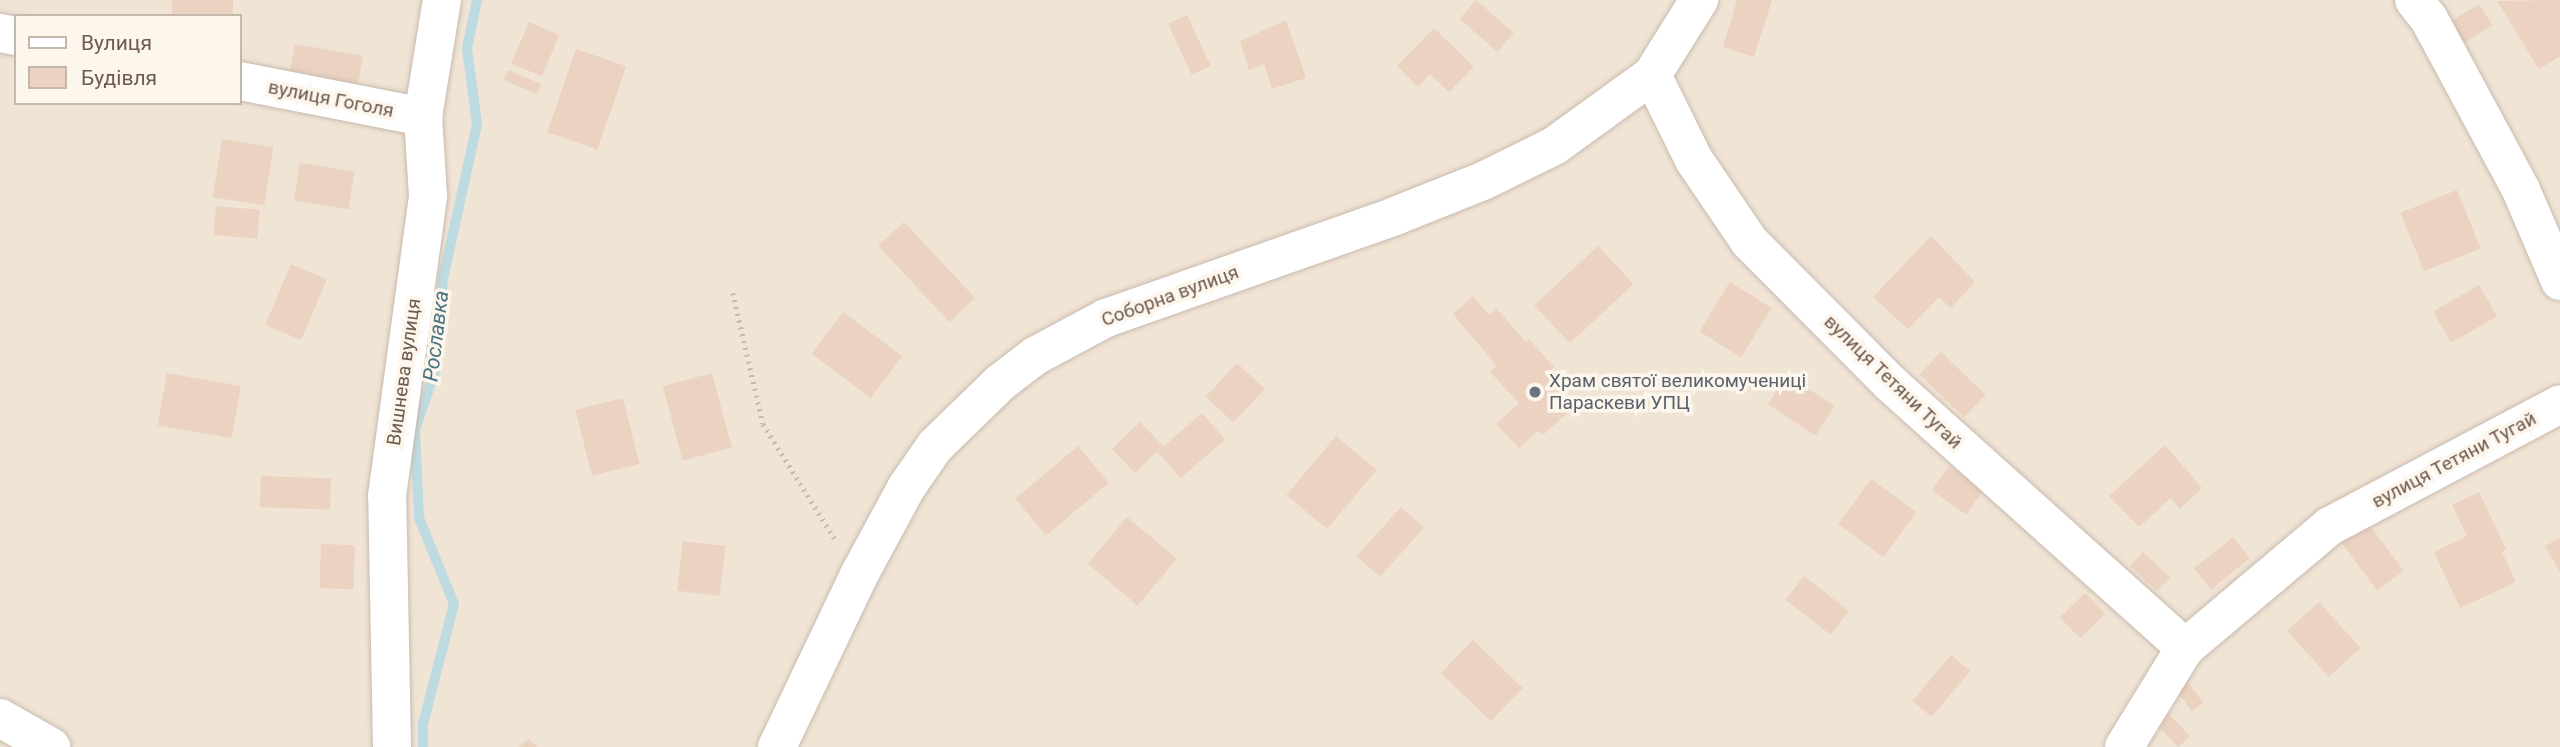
<!DOCTYPE html>
<html>
<head>
<meta charset="utf-8">
<style>
  body { margin:0 }
  #map { position:relative; width:2560px; height:747px; overflow:hidden; background:#f9f2e6; font-family:Roboto,sans-serif }
  div>[style] { position:absolute }
  [style*='--x'] { left:calc(var(--x)*1px); top:calc(var(--y)*1px); width:calc(var(--w)*1px); rotate:calc(var(--a)*1deg) }
  .residential>* { inset:0; background:#f0e4d5 }
  .stream>* { height:10px; margin:-5px; padding:0 5px; transform-origin:5px; border-radius:5px; background:#bddbe0 }
  .building>* { inset:0; background:#ebd2c1; transform-origin:0 0 }
  .path>* { height:4.5px; margin-top:-2.25px; transform-origin:0; background:repeating-linear-gradient(90deg,#cfb6a5 0 2px,transparent 0 7px) }
  .roads { filter:drop-shadow(0 0 2px #c9baae) drop-shadow(0 0 2px #c9baae) }
  .street>* { height:38px; margin:-19px; padding:0 19px; transform-origin:19px; border-radius:19px; background:#fff }
  .secondary>* { height:38px; margin:-19px; padding:0 19px; transform-origin:19px; border-radius:19px; background:#fff }
  .dots>* { width:19px; height:19px; translate:-50% -50%; box-sizing:border-box; border:4px solid #fcf6ec; border-radius:50% }
  span { translate:-50% -50%; white-space:nowrap; text-align:center; line-height:1.15; -webkit-text-stroke:7px #fcf6ec; paint-order:stroke }
  .street-label { font-size:19px; color:#6f5a4e }
  .worship-label { font-size:19px; color:#5b616d }
  .left { translate:0 -50%; text-align:left }
  .water-label { font-size:21px; color:#4b7680; font-style:italic }
  .legend { position:absolute; left:14px; top:14px; width:228px; height:91px; box-sizing:border-box; background:#fcf6ec; border:2px solid #c4b8ad; margin:0; padding:9px 12px; list-style:none; font-size:21px; color:#6f5a4e }
  .legend li { display:flex; align-items:center; gap:14px; height:35px }
  .legend b { width:35px; border:2px solid #c4b8ad }
</style>
</head>
<body>
<div id="map">
  <div class="residential">
    <div style="clip-path:polygon(evenodd,0 0,2560px 0,2560px 747px,0 747px,0 0,16px 16px,240px 16px,240px 103px,16px 103px,16px 16px)"></div>
  </div>
  <div class="stream">
    <div style="--x:423;--y:747;--w:23;--a:-90"></div>
    <div style="--x:423;--y:724;--w:124;--a:-75.5"></div>
    <div style="--x:454;--y:604;--w:93;--a:-112.1"></div>
    <div style="--x:419;--y:518;--w:89;--a:-92.6"></div>
    <div style="--x:415;--y:429;--w:60;--a:-70.7"></div>
    <div style="--x:435;--y:372;--w:93;--a:-85.1"></div>
    <div style="--x:443;--y:279;--w:158;--a:-77.6"></div>
    <div style="--x:477;--y:125;--w:78;--a:-97.4"></div>
    <div style="--x:467;--y:48;--w:49;--a:-78.2"></div>
  </div>
  <div class="building">
    <div style="left:172px;top:0;width:61px;height:16px"></div>
    <div style="left:1476px;top:0;width:50px;height:25px;rotate:41deg"></div>
    <div style="clip-path:polygon(1737px 0,1772px 0,1754px 57px,1723px 47px)"></div>
    <div style="clip-path:polygon(2560px 0,2560px 56px,2539px 69px,2497px 1px)"></div>
    <div style="left:2479px;top:4px;width:25px;height:35px;rotate:58deg"></div>
    <div style="left:1187px;top:15px;width:56px;height:21px;rotate:65deg"></div>
    <div style="clip-path:polygon(1286px 20px,1306px 78px,1272px 89px,1264px 64px,1249px 70px,1240px 41px)"></div>
    <div style="left:529px;top:22px;width:33px;height:45px;rotate:23deg"></div>
    <div style="clip-path:polygon(1434px 28px,1474px 67px,1449px 92px,1430px 74px,1418px 87px,1397px 66px)"></div>
    <div style="left:295px;top:44px;width:69px;height:29px;rotate:10deg"></div>
    <div style="left:576px;top:49px;width:53px;height:88px;rotate:19deg"></div>
    <div style="left:508px;top:70px;width:36px;height:11px;rotate:23deg"></div>
    <div style="left:222px;top:139px;width:52px;height:59px;rotate:9deg"></div>
    <div style="left:300px;top:163px;width:55px;height:38px;rotate:9deg"></div>
    <div style="left:2457px;top:190px;width:63px;height:61px;rotate:68deg"></div>
    <div style="left:216px;top:206px;width:44px;height:29px;rotate:5deg"></div>
    <div style="left:904px;top:222px;width:104px;height:35px;rotate:47deg"></div>
    <div style="clip-path:polygon(1931px 236px,1975px 282px,1951px 308px,1939px 297px,1908px 329px,1873px 297px)"></div>
    <div style="left:1598px;top:246px;width:52px;height:87px;rotate:47deg"></div>
    <div style="left:291px;top:264px;width:39px;height:66px;rotate:23deg"></div>
    <div style="left:1730px;top:282px;width:49px;height:58px;rotate:32deg"></div>
    <div style="left:2479px;top:285px;width:36px;height:53px;rotate:60deg"></div>
    <div style="clip-path:polygon(1473px 296px,1489px 315px,1496px 308px,1526px 342px,1529px 339px,1554px 367px,1545px 374px,1574px 407px,1543px 435px,1538px 431px,1519px 448px,1496px 424px,1519px 403px,1490px 372px,1497px 366px,1453px 314px)"></div>
    <div style="left:843px;top:312px;width:74px;height:52px;rotate:37deg"></div>
    <div style="left:1941px;top:352px;width:62px;height:31px;rotate:44deg"></div>
    <div style="left:1237px;top:363px;width:38px;height:46px;rotate:43deg"></div>
    <div style="left:167px;top:373px;width:75px;height:53px;rotate:10deg"></div>
    <div style="left:712px;top:373px;width:77px;height:51px;rotate:75deg"></div>
    <div style="left:1787px;top:375px;width:57px;height:35px;rotate:33deg"></div>
    <div style="left:623px;top:398px;width:68px;height:49px;rotate:76deg"></div>
    <div style="left:1202px;top:413px;width:35px;height:59px;rotate:49deg"></div>
    <div style="left:1140px;top:422px;width:33px;height:39px;rotate:46deg"></div>
    <div style="left:1336px;top:436px;width:53px;height:77px;rotate:40deg"></div>
    <div style="clip-path:polygon(2165px 445px,2202px 488px,2180px 509px,2171px 498px,2139px 527px,2109px 496px)"></div>
    <div style="left:1078px;top:446px;width:48px;height:82px;rotate:50deg"></div>
    <div style="left:1949px;top:466px;width:42px;height:30px;rotate:35deg"></div>
    <div style="left:261px;top:476px;width:70px;height:31px;rotate:2deg"></div>
    <div style="left:1871px;top:479px;width:56px;height:56px;rotate:36deg"></div>
    <div style="clip-path:polygon(2479px 492px,2506px 549px,2502px 552px,2516px 582px,2460px 608px,2434px 552px,2467px 536px,2452px 505px)"></div>
    <div style="left:1401px;top:507px;width:31px;height:66px;rotate:42deg"></div>
    <div style="left:1127px;top:517px;width:65px;height:61px;rotate:40deg"></div>
    <div style="left:2367px;top:522px;width:61px;height:33px;rotate:53deg"></div>
    <div style="left:2233px;top:537px;width:27px;height:50px;rotate:51deg"></div>
    <div style="clip-path:polygon(2560px 538px,2560px 572px,2545px 546px)"></div>
    <div style="left:683px;top:541px;width:43px;height:50px;rotate:7deg"></div>
    <div style="left:321px;top:544px;width:34px;height:44px;rotate:2deg"></div>
    <div style="left:2143px;top:552px;width:37px;height:19px;rotate:43deg"></div>
    <div style="left:1804px;top:576px;width:57px;height:30px;rotate:38deg"></div>
    <div style="left:2085px;top:593px;width:29px;height:35px;rotate:46deg"></div>
    <div style="left:2319px;top:602px;width:62px;height:43px;rotate:48deg"></div>
    <div style="left:1473px;top:640px;width:69px;height:46px;rotate:44deg"></div>
    <div style="left:1951px;top:655px;width:25px;height:60px;rotate:40deg"></div>
    <div style="left:2185px;top:678px;width:31px;height:14px;rotate:54deg"></div>
    <div style="left:2158px;top:703px;width:46px;height:16px;rotate:46deg"></div>
    <div style="clip-path:polygon(529px 739px,537px 747px,519px 747px)"></div>
  </div>
  <div class="path">
    <div style="--x:733;--y:293;--w:134;--a:77.1"></div>
    <div style="--x:763;--y:424;--w:138;--a:58"></div>
  </div>
  <div class="roads">
    <div class="street">
      <div style="--x:2414;--y:0;--w:24;--a:52"></div>
      <div style="--x:2429;--y:19;--w:194;--a:61.7"></div>
      <div style="--x:2521;--y:190;--w:99;--a:66.8"></div>
      <div style="--x:0;--y:33;--w:16;--a:11"></div>
      <div style="--x:1652;--y:75;--w:95;--a:63.7"></div>
      <div style="--x:1694;--y:160;--w:98;--a:55.8"></div>
      <div style="--x:1749;--y:241;--w:200;--a:45.2"></div>
      <div style="--x:1890;--y:383;--w:397;--a:41.9"></div>
      <div style="--x:240;--y:81;--w:187;--a:11.1"></div>
      <div style="--x:0;--y:718;--w:59;--a:29.6"></div>
      <div style="--x:392;--y:747;--w:251;--a:-91.1"></div>
      <div style="--x:387;--y:496;--w:303;--a:-82.2"></div>
      <div style="--x:428;--y:196;--w:79;--a:-93.6"></div>
      <div style="--x:423;--y:117;--w:119;--a:-80.8"></div>
      <div style="--x:2124;--y:747;--w:116;--a:-58.4"></div>
      <div style="--x:2185;--y:648;--w:189;--a:-40.1"></div>
      <div style="--x:2330;--y:526;--w:260;--a:-27.9"></div>
    </div>
    <div class="secondary">
      <div style="--x:777;--y:747;--w:191;--a:-64.5"></div>
      <div style="--x:859;--y:575;--w:99;--a:-61.6"></div>
      <div style="--x:906;--y:488;--w:51;--a:-55.4"></div>
      <div style="--x:935;--y:446;--w:92;--a:-44.1"></div>
      <div style="--x:1001;--y:382;--w:43;--a:-37.4"></div>
      <div style="--x:1035;--y:356;--w:81;--a:-28.2"></div>
      <div style="--x:1106;--y:318;--w:306;--a:-19.4"></div>
      <div style="--x:1395;--y:216;--w:95;--a:-21.7"></div>
      <div style="--x:1483;--y:181;--w:79;--a:-26.2"></div>
      <div style="--x:1554;--y:146;--w:121;--a:-35.9"></div>
      <div style="--x:1652;--y:75;--w:89;--a:-57.9"></div>
    </div>
  </div>
  <div class="dots">
    <div style="left:1535px;top:392px;background:#6b7280"></div>
  </div>
  <div class="street-label">
    <span style="left:331px;top:99px;rotate:11deg">вулиця Гоголя</span>
    <span style="left:1170px;top:296px;rotate:-20deg">Соборна вулиця</span>
    <span style="left:404px;top:372px;rotate:-82deg">Вишнева вулиця</span>
    <span style="left:1893px;top:382px;rotate:44deg">вулиця Тетяни Тугай</span>
    <span style="left:2454px;top:460px;rotate:-28deg">вулиця Тетяни Тугай</span>
  </div>
  <div class="worship-label">
    <span class="left" style="left:1549px;top:392px">Храм святої великомучениці<br>Параскеви УПЦ</span>
  </div>
  <div class="water-label">
    <span style="left:436px;top:336px;rotate:-83deg">Рославка</span>
  </div>
  <ul class="legend">
  <li><b style="height:9px;background:#fff"></b>Вулиця</li>
  <li><b style="height:19px;background:#ebd2c1"></b>Будівля</li>
  </ul>
</div>
</body>
</html>
